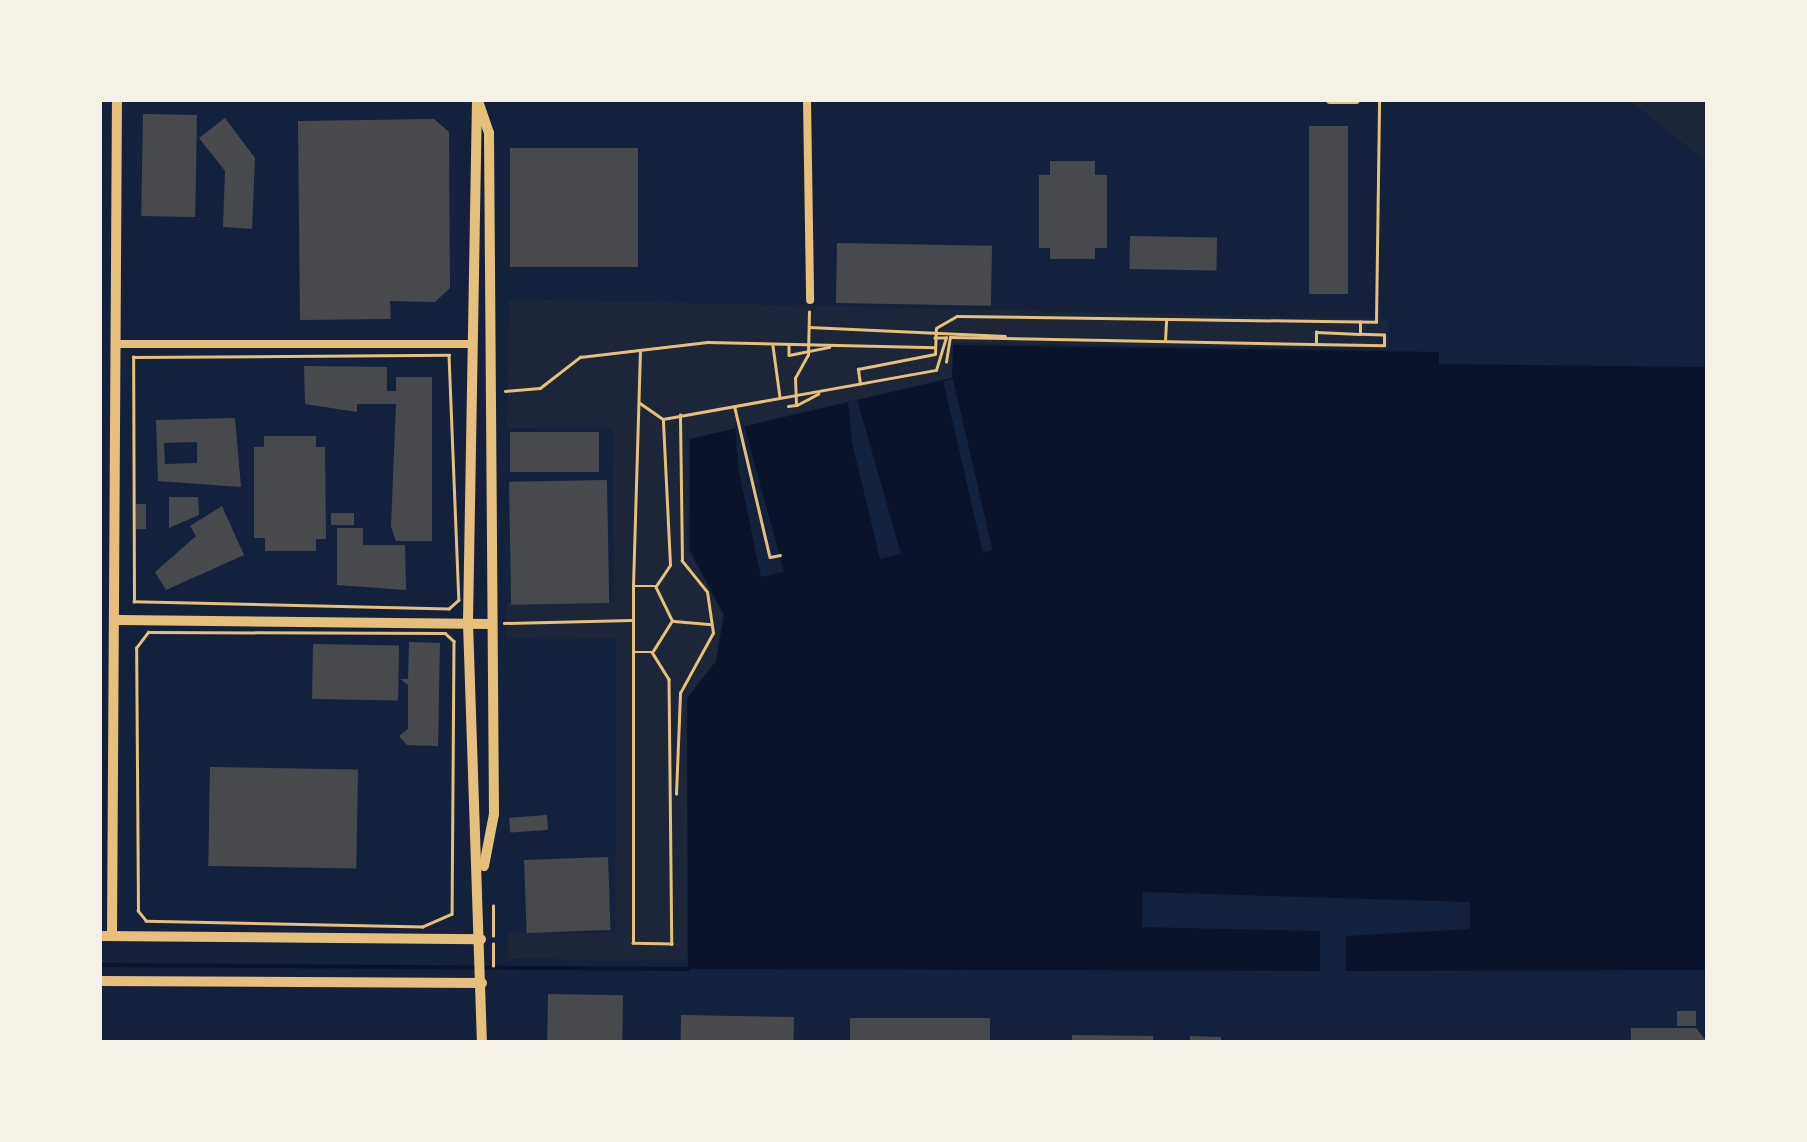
<!DOCTYPE html>
<html>
<head>
<meta charset="utf-8">
<style>
  body { margin:0 }
  #map { position:relative; width:1807px; height:1142px; overflow:hidden; background:#14213d; font-family:Georgia,serif }
  div>[style] { position:absolute }
  [style*='--x'] { left:calc(var(--x)*1px); top:calc(var(--y)*1px); width:calc(var(--w)*1px); rotate:calc(var(--a)*1deg) }
  .green>* { inset:0; background:#1d2539 }
  .water>* { inset:0; background:#0b132b }
  .pier>* { inset:0; background:#14213d; transform-origin:0 0 }
  .stream>* { height:4px; margin:-2px; padding:0 2px; transform-origin:2px; border-radius:2px; background:#0b132b }
  .building>* { inset:0; background:#48494c; transform-origin:0 0 }
  .path>* { height:2.5px; margin:-1.25px; padding:0 1.25px; transform-origin:1.25px; border-radius:1.25px; background:#e5c07b }
  .minor>* { height:8px; margin:-4px; padding:0 4px; transform-origin:4px; border-radius:4px; background:#e5c07b }
  .tertiary>* { height:10px; margin:-5px; padding:0 5px; transform-origin:5px; border-radius:5px; background:#e5c07b }
  span { translate:-50% -50%; white-space:nowrap; text-align:center; line-height:1.15; -webkit-text-stroke:9px #f6f1e7; paint-order:stroke }
  .frame { position:absolute; inset:0; border:102px solid #f6f1e7; pointer-events:none }
</style>
</head>
<body>
<div id="map">
  <div class="green">
    <div style="clip-path:polygon(1629px 100px,1707px 100px,1707px 163px,1704px 160px)"></div>
    <div style="clip-path:polygon(509px 299px,1388px 319px,1388px 349px,953px 343px,953px 377px,689px 439px,688px 550px,723px 615px,716px 661px,688px 698px,687px 960px,508px 959px,508px 932px,615px 933px,616px 639px,507px 638px,507px 603px,614px 602px,613px 429px,507px 428px)"></div>
  </div>
  <div class="water">
    <div style="clip-path:polygon(953px 345px,1439px 352px,1439px 364px,1707px 367px,1707px 970px,1346px 971px,1346px 936px,1470px 929px,1470px 902px,1143px 892px,1142px 927px,1320px 931px,1320px 971px,688px 969px,687px 698px,716px 661px,724px 615px,690px 550px,690px 439px,952px 378px)"></div>
  </div>
  <div class="pier">
    <div style="left:953px;top:379px;width:176px;height:10px;rotate:77deg"></div>
    <div style="clip-path:polygon(857px 399px,901px 554px,880px 559px,852px 442px,848px 401px)"></div>
    <div style="clip-path:polygon(743px 421px,784px 572px,761px 577px,738px 467px,735px 423px)"></div>
  </div>
  <div class="stream">
    <div style="--x:100;--y:965;--w:588;--a:0.39"></div>
  </div>
  <div class="building">
    <div style="left:143px;top:114px;width:54px;height:102px;rotate:1deg"></div>
    <div style="clip-path:polygon(225px 118px,255px 158px,252px 229px,223px 227px,225px 171px,199px 138px)"></div>
    <div style="clip-path:polygon(434px 119px,449px 132px,450px 288px,435px 302px,390px 301px,391px 319px,300px 320px,298px 121px)"></div>
    <div style="left:1309px;top:126px;width:39px;height:168px"></div>
    <div style="left:510px;top:148px;width:128px;height:119px"></div>
    <div style="clip-path:polygon(1050px 161px,1095px 161px,1095px 175px,1107px 175px,1107px 248px,1095px 248px,1095px 259px,1050px 259px,1050px 248px,1039px 248px,1039px 175px,1050px 175px)"></div>
    <div style="left:1130px;top:236px;width:87px;height:33px;rotate:1deg"></div>
    <div style="left:837px;top:243px;width:155px;height:60px;rotate:1deg"></div>
    <div style="clip-path:polygon(304px 366px,387px 367px,387px 391px,396px 391px,396px 377px,432px 377px,432px 541px,396px 541px,391px 527px,396px 404px,357px 404px,357px 412px,305px 404px)"></div>
    <div style="clip-path:polygon(evenodd,235px 418px,241px 487px,158px 481px,156px 420px,235px 418px,197px 442px,197px 463px,165px 464px,164px 443px,197px 442px)"></div>
    <div style="left:599px;top:432px;width:40px;height:89px;rotate:90deg"></div>
    <div style="clip-path:polygon(264px 436px,316px 436px,316px 447px,325px 447px,326px 539px,316px 539px,316px 551px,265px 551px,265px 538px,254px 538px,254px 447px,264px 447px)"></div>
    <div style="left:607px;top:480px;width:123px;height:98px;rotate:89deg"></div>
    <div style="clip-path:polygon(169px 497px,198px 497px,199px 515px,169px 528px)"></div>
    <div style="left:136px;top:504px;width:10px;height:25px"></div>
    <div style="clip-path:polygon(222px 506px,244px 555px,166px 590px,155px 572px,196px 536px,190px 526px)"></div>
    <div style="left:331px;top:513px;width:23px;height:12px"></div>
    <div style="clip-path:polygon(337px 528px,363px 528px,363px 545px,405px 545px,406px 590px,337px 585px)"></div>
    <div style="clip-path:polygon(409px 642px,440px 643px,438px 746px,407px 745px,399px 736px,408px 729px,408px 685px,400px 679px,408px 679px)"></div>
    <div style="left:313px;top:644px;width:86px;height:55px;rotate:1deg"></div>
    <div style="left:210px;top:767px;width:148px;height:99px;rotate:1deg"></div>
    <div style="left:547px;top:815px;width:15px;height:38px;rotate:86deg"></div>
    <div style="left:608px;top:857px;width:73px;height:84px;rotate:88deg"></div>
    <div style="left:548px;top:994px;width:75px;height:48px;rotate:1deg"></div>
    <div style="left:1677px;top:1011px;width:19px;height:15px"></div>
    <div style="left:681px;top:1015px;width:113px;height:27px;rotate:1deg"></div>
    <div style="left:850px;top:1018px;width:140px;height:24px"></div>
    <div style="clip-path:polygon(1631px 1028px,1696px 1028px,1707px 1042px,1631px 1042px)"></div>
    <div style="clip-path:polygon(1072px 1035px,1153px 1036px,1153px 1042px,1072px 1042px)"></div>
    <div style="clip-path:polygon(1190px 1036px,1221px 1037px,1221px 1042px,1190px 1042px)"></div>
  </div>
  <div class="path">
    <div style="--x:809;--y:327;--w:196;--a:2.6"></div>
    <div style="--x:936;--y:328;--w:24;--a:-30"></div>
    <div style="--x:957;--y:316;--w:419;--a:0.8"></div>
    <div style="--x:1376;--y:322;--w:222;--a:-89.2"></div>
    <div style="--x:1165;--y:341;--w:21;--a:-87"></div>
    <div style="--x:1316;--y:342;--w:10;--a:-90"></div>
    <div style="--x:1316;--y:332;--w:44;--a:2.6"></div>
    <div style="--x:1360;--y:334;--w:12;--a:-90"></div>
    <div style="--x:789;--y:345;--w:10;--a:90"></div>
    <div style="--x:789;--y:355;--w:41;--a:-11.3"></div>
    <div style="--x:773;--y:346;--w:51;--a:82.2"></div>
    <div style="--x:449;--y:355;--w:245;--a:87.7"></div>
    <div style="--x:459;--y:600;--w:13;--a:138"></div>
    <div style="--x:449;--y:609;--w:315;--a:-178.7"></div>
    <div style="--x:134;--y:602;--w:245;--a:-90.2"></div>
    <div style="--x:133;--y:357;--w:316;--a:-0.4"></div>
    <div style="--x:946;--y:362;--w:25;--a:-81"></div>
    <div style="--x:950;--y:337;--w:434;--a:1.1"></div>
    <div style="--x:1384;--y:345;--w:10;--a:-90"></div>
    <div style="--x:1384;--y:335;--w:24;--a:-178"></div>
    <div style="--x:860;--y:384;--w:15;--a:-98"></div>
    <div style="--x:858;--y:369;--w:78;--a:-11"></div>
    <div style="--x:935;--y:354;--w:24;--a:-88"></div>
    <div style="--x:505;--y:391;--w:35;--a:-5"></div>
    <div style="--x:540;--y:388;--w:51;--a:-37.8"></div>
    <div style="--x:580;--y:357;--w:128;--a:-6.7"></div>
    <div style="--x:707;--y:342;--w:228;--a:1.3"></div>
    <div style="--x:640;--y:403;--w:28;--a:35"></div>
    <div style="--x:663;--y:419;--w:277;--a:-10.2"></div>
    <div style="--x:936;--y:370;--w:34;--a:-73"></div>
    <div style="--x:946;--y:338;--w:11;--a:180"></div>
    <div style="--x:797;--y:405;--w:24;--a:-28"></div>
    <div style="--x:788;--y:406;--w:8;--a:-7"></div>
    <div style="--x:796;--y:405;--w:27;--a:-92"></div>
    <div style="--x:795;--y:378;--w:26;--a:-61"></div>
    <div style="--x:808;--y:355;--w:43;--a:-88.7"></div>
    <div style="--x:735;--y:408;--w:153;--a:76.8"></div>
    <div style="--x:770;--y:557;--w:10;--a:-11"></div>
    <div style="--x:634;--y:586;--w:22;--a:0"></div>
    <div style="--x:656;--y:586;--w:25;--a:-56"></div>
    <div style="--x:670;--y:565;--w:145;--a:-92.8"></div>
    <div style="--x:674;--y:621;--w:37;--a:5"></div>
    <div style="--x:504;--y:623;--w:127;--a:-1.4"></div>
    <div style="--x:148;--y:632;--w:297;--a:0.2"></div>
    <div style="--x:445;--y:633;--w:12;--a:42"></div>
    <div style="--x:454;--y:641;--w:273;--a:90.4"></div>
    <div style="--x:452;--y:914;--w:32;--a:156"></div>
    <div style="--x:423;--y:927;--w:277;--a:-178.8"></div>
    <div style="--x:146;--y:921;--w:13;--a:-129"></div>
    <div style="--x:138;--y:911;--w:263;--a:-90.4"></div>
    <div style="--x:136;--y:648;--w:20;--a:-53"></div>
    <div style="--x:653;--y:651;--w:36;--a:-58"></div>
    <div style="--x:672;--y:621;--w:37;--a:-116"></div>
    <div style="--x:633;--y:652;--w:19;--a:0"></div>
    <div style="--x:652;--y:652;--w:32;--a:58"></div>
    <div style="--x:669;--y:679;--w:265;--a:89.4"></div>
    <div style="--x:672;--y:944;--w:39;--a:-179"></div>
    <div style="--x:633;--y:943;--w:357;--a:-90"></div>
    <div style="--x:633;--y:586;--w:233;--a:-88.3"></div>
    <div style="--x:676;--y:794;--w:101;--a:-87.7"></div>
    <div style="--x:680;--y:693;--w:68;--a:-61.2"></div>
    <div style="--x:713;--y:633;--w:41;--a:-98.3"></div>
    <div style="--x:707;--y:592;--w:40;--a:-129"></div>
    <div style="--x:682;--y:561;--w:146;--a:-90.8"></div>
    <div style="--x:493;--y:936;--w:30;--a:-90"></div>
    <div style="--x:493;--y:966;--w:22;--a:-90"></div>
  </div>
  <div class="minor">
    <div style="--x:807;--y:100;--w:200;--a:89.1"></div>
    <div style="--x:1330;--y:100;--w:26;--a:0"></div>
    <div style="--x:119;--y:344;--w:353;--a:0"></div>
  </div>
  <div class="tertiary">
    <div style="--x:477;--y:100;--w:523;--a:90.99"></div>
    <div style="--x:468;--y:623;--w:419;--a:88.1"></div>
    <div style="--x:478;--y:101;--w:34;--a:71"></div>
    <div style="--x:489;--y:133;--w:681;--a:89.58"></div>
    <div style="--x:494;--y:814;--w:53;--a:100.9"></div>
    <div style="--x:119;--y:620;--w:371;--a:0.6"></div>
    <div style="--x:100;--y:936;--w:381;--a:0.5"></div>
    <div style="--x:112;--y:936;--w:836;--a:-89.66"></div>
    <div style="--x:100;--y:981;--w:382;--a:0.3"></div>
  </div>
  <div class="frame"></div>
</div>
</body>
</html>
